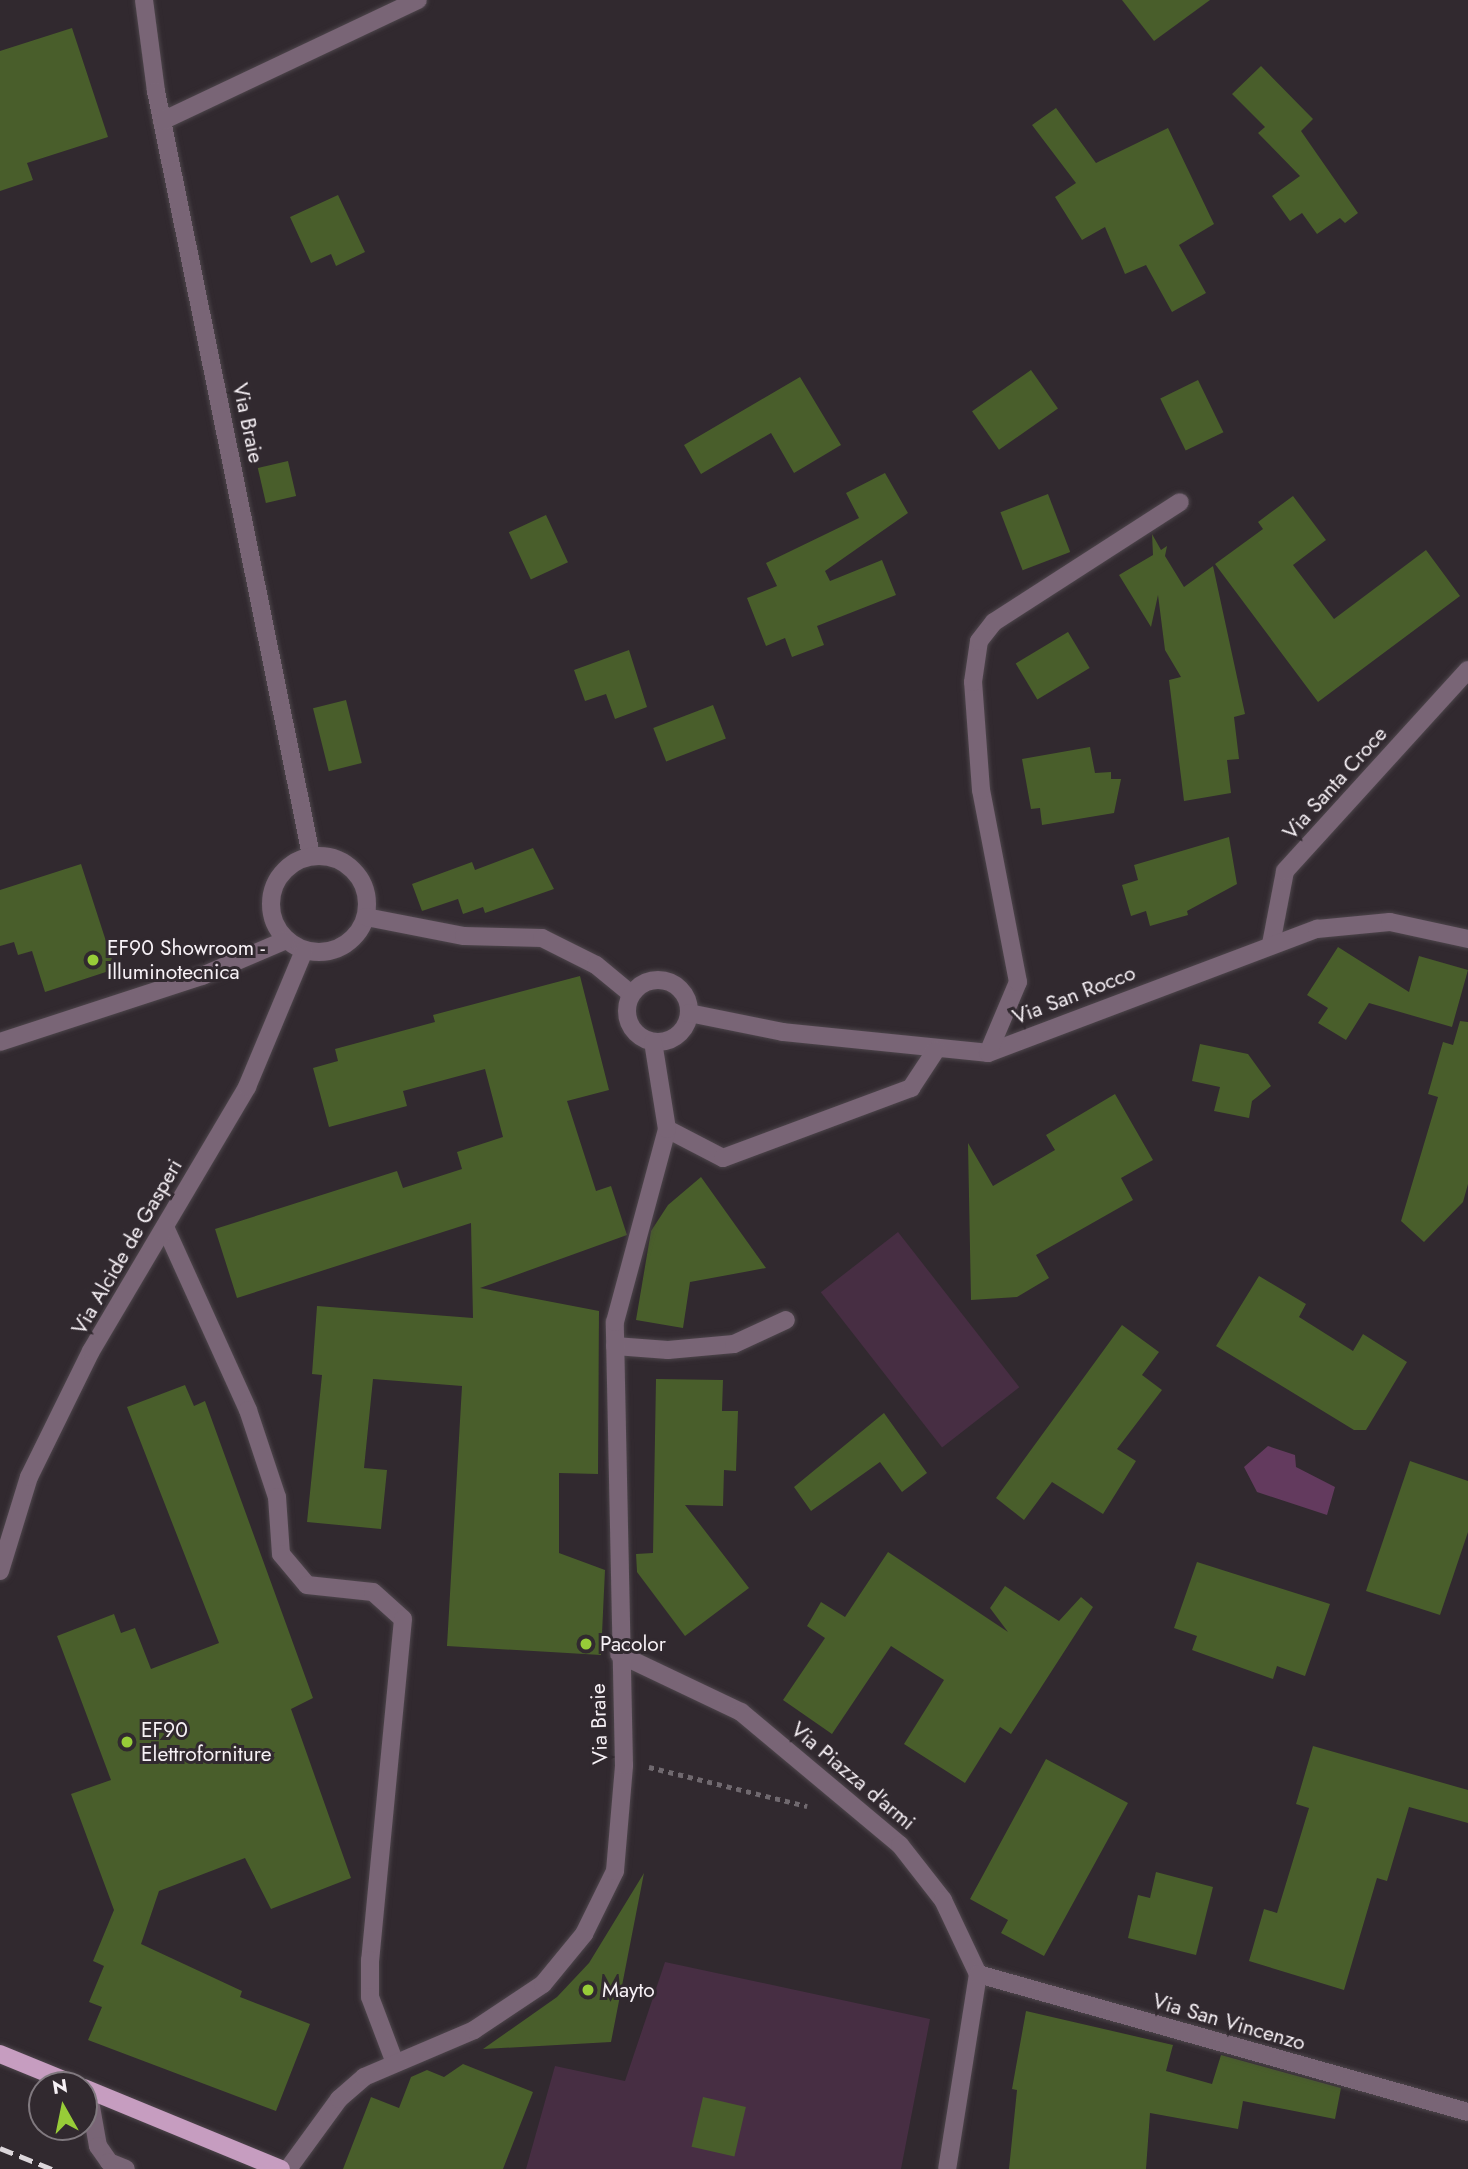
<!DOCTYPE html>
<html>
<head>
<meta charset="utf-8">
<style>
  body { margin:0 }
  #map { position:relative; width:1468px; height:2169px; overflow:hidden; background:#31292f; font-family:Jost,sans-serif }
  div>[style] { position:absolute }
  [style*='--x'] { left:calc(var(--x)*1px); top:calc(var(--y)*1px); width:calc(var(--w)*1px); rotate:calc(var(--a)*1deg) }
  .green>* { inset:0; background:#472e43; transform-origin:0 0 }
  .water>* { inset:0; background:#633a5e }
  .building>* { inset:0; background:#495e2b; transform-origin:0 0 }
  .path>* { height:4.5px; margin-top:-2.25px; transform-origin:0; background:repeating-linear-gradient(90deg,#70696f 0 5px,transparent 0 10px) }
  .roads { filter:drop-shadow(0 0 2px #4d454b) drop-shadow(0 0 2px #4d454b) }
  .minor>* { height:18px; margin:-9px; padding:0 9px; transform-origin:9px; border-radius:9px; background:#796576 }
  .minor>.ring { margin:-9px; padding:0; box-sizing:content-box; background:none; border:18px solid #796576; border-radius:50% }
  .major>* { height:18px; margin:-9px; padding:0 9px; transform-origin:9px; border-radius:9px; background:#c69dc0 }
  .rail>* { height:5px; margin-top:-2.5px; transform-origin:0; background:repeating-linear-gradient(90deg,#dcd6db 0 14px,transparent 0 21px) }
  .dots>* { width:19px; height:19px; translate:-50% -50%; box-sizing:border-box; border:4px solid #31292f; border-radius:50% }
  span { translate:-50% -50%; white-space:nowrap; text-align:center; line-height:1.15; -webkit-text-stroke:6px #31292f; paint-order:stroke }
  .street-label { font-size:21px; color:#f7f1f6 }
  .poi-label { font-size:21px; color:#f7f1f6 }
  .left { translate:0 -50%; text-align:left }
  .north { position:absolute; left:28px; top:2071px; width:70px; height:70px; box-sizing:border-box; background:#31292f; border:2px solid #80797f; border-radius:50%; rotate:351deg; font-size:19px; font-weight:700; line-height:28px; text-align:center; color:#f7f1f6 }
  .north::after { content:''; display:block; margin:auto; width:24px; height:32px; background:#97cc38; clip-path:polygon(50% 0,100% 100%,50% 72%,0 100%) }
</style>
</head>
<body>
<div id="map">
  <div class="green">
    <div style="left:898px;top:1232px;width:197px;height:98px;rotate:52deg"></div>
    <div style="clip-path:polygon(665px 1962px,930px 2019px,901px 2169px,526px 2169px,555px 2066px,625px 2081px)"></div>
  </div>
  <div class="water">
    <div style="clip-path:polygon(1268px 1446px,1295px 1455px,1296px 1467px,1335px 1487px,1327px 1515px,1257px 1492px,1244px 1467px)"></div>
  </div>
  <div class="building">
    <div style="clip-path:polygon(1122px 0,1210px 0,1154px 41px)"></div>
    <div style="clip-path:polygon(72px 28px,108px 137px,27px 163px,33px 180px,0 191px,0 51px)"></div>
    <div style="clip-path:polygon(1261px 66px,1313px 119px,1301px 131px,1358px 213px,1345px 223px,1340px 218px,1317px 234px,1302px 213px,1290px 221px,1272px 196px,1300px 176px,1258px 133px,1265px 127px,1232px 94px)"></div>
    <div style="clip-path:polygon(1056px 108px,1096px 163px,1168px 128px,1214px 224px,1179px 245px,1206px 293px,1172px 312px,1146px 265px,1125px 274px,1105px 227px,1082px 240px,1055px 197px,1076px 183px,1032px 125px)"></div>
    <div style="clip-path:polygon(338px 195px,365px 252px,336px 266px,331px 254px,311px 263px,290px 217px)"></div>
    <div style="left:1031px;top:370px;width:47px;height:72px;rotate:55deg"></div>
    <div style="clip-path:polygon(800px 377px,841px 445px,794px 473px,771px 433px,701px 474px,684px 445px)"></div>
    <div style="left:1198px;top:380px;width:58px;height:42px;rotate:64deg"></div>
    <div style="left:288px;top:461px;width:36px;height:31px;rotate:77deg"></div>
    <div style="clip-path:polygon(885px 473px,908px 513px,825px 571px,830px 581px,882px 560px,896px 595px,817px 626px,824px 645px,792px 657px,785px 638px,766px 646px,747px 598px,777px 586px,766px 563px,859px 518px,846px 493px)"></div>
    <div style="left:1048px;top:494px;width:62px;height:51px;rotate:69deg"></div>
    <div style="clip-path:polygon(1293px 496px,1326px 540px,1293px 565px,1334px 619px,1426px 550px,1460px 596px,1318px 702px,1215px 564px,1263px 529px,1258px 522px)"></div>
    <div style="left:546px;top:515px;width:52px;height:41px;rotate:65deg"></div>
    <div style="clip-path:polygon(1152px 534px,1161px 550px,1167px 546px,1165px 556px,1184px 587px,1213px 566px,1245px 714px,1234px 717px,1239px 759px,1227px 760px,1231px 793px,1184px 801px,1169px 680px,1181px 677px,1165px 650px,1158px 595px,1151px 627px,1119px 575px,1153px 555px)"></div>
    <div style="left:1068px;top:632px;width:42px;height:61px;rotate:59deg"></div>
    <div style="clip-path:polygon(629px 650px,647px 707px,615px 719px,606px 694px,585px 701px,574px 670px)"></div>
    <div style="left:346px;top:700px;width:65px;height:34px;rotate:76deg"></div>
    <div style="left:713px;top:705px;width:36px;height:64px;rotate:69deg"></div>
    <div style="clip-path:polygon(1090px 747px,1095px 773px,1111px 772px,1111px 779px,1121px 779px,1114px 813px,1042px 825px,1040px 808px,1031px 809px,1022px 759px)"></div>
    <div style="clip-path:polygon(1229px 837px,1237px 884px,1187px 911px,1188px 915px,1150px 926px,1146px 911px,1131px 916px,1122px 885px,1138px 880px,1134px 865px)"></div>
    <div style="clip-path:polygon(533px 848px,554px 889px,485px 913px,483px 907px,463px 914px,458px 899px,422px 911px,412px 884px,472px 862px,475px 870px)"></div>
    <div style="clip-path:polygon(81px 864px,115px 969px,45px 992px,32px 951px,18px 955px,14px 942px,0 946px,0 890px)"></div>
    <div style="clip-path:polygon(1338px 947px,1409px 992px,1419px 956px,1468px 970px,1452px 1027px,1369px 1003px,1346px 1040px,1318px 1023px,1328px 1008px,1307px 995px)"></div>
    <div style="clip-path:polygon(580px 976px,609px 1090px,567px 1101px,596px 1191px,611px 1186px,627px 1235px,480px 1288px,599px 1311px,598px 1474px,559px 1473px,559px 1553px,605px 1570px,601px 1655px,447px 1646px,462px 1386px,373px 1379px,364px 1468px,387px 1470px,381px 1529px,307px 1522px,322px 1375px,312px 1374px,317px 1306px,473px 1318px,471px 1223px,237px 1298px,215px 1229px,397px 1171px,403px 1188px,462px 1169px,457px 1152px,503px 1137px,485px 1069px,403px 1091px,407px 1106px,329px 1127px,313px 1068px,338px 1061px,335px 1049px,435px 1022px,433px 1015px)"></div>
    <div style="clip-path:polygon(1460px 1021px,1468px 1022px,1468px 1184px,1463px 1202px,1424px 1242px,1401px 1221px,1438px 1097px,1428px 1094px,1443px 1042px,1453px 1045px)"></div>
    <div style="clip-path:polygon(1200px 1044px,1248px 1054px,1271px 1086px,1252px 1101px,1249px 1118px,1214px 1111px,1220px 1087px,1192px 1081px)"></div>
    <div style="clip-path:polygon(1115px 1094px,1153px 1160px,1121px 1178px,1133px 1200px,1036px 1255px,1049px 1278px,1017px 1297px,971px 1300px,968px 1143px,993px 1186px,1055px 1150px,1046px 1135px)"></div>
    <div style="clip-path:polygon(701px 1177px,766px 1268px,690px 1282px,683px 1328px,636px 1320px,651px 1231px,668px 1205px)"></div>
    <div style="clip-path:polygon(1259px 1276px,1306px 1304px,1299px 1317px,1353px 1351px,1363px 1334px,1407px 1362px,1366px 1430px,1354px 1430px,1216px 1346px)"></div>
    <div style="clip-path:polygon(1122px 1325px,1159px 1352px,1142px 1375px,1162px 1390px,1117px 1449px,1136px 1461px,1103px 1514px,1052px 1482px,1024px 1520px,996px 1498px)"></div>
    <div style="clip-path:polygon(656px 1379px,723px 1380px,722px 1411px,738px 1411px,736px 1471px,724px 1470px,723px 1506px,685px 1505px,749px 1588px,685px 1636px,637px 1572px,636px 1554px,653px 1553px)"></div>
    <div style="clip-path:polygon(185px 1385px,194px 1406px,205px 1401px,313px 1698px,291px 1709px,351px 1878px,271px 1909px,245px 1858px,159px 1891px,141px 1944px,242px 1991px,240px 1997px,310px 2024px,276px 2111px,88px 2040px,102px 2007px,89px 2002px,104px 1966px,93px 1961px,114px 1910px,71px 1794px,111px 1780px,57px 1636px,114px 1614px,121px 1633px,135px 1628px,151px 1669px,219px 1643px,127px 1407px)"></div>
    <div style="clip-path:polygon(884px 1413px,927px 1473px,902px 1492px,880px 1462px,811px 1511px,794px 1487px)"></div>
    <div style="clip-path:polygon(1410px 1461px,1468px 1481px,1468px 1532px,1440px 1615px,1366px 1591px)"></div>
    <div style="clip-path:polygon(888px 1552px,1008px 1632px,990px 1608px,1005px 1586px,1059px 1621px,1081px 1597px,1093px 1607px,1011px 1734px,1000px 1727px,965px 1783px,904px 1744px,944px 1680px,891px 1646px,832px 1734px,783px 1700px,825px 1638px,807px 1626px,821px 1602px,845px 1617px)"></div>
    <div style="clip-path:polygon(1197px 1562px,1330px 1604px,1305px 1676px,1277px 1666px,1273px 1679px,1192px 1650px,1197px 1636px,1174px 1628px)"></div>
    <div style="clip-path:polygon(1313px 1746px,1468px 1790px,1468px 1823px,1409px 1807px,1387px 1881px,1377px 1878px,1344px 1990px,1249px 1961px,1264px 1909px,1277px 1913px,1309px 1808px,1296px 1804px)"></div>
    <div style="clip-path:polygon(1046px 1759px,1128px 1803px,1044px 1956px,1001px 1933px,1008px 1920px,970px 1899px)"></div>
    <div style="clip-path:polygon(1156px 1872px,1213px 1887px,1196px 1955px,1128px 1938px,1138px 1895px,1150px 1898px)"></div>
    <div style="clip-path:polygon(644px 1873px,611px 2042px,483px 2049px,557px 1997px,589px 1963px)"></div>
    <div style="clip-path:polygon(1026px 2011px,1173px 2045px,1166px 2071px,1212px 2084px,1221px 2055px,1341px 2088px,1335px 2119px,1243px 2101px,1238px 2129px,1150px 2113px,1146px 2169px,1009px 2169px,1017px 2090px,1012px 2089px)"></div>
    <div style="clip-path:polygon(463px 2064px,533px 2092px,503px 2169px,343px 2169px,371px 2097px,399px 2108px,411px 2077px,427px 2070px,444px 2077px)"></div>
    <div style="left:703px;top:2097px;width:44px;height:51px;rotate:13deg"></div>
  </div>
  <div class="path">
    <div style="--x:649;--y:1767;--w:163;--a:13.9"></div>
  </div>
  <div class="roads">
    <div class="minor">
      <div style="--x:144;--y:0;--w:92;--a:82.5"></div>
      <div style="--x:156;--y:91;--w:780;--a:78.53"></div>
      <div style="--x:162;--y:121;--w:283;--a:-25.3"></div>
      <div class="ring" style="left:271px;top:856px;width:78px;height:78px"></div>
      <div style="--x:366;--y:917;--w:100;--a:11"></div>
      <div style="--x:464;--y:936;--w:78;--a:1.5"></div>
      <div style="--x:542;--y:938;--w:60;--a:26.6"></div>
      <div style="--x:596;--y:965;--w:45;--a:39.6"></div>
      <div style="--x:1271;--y:944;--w:74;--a:-79.1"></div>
      <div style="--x:1285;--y:871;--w:272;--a:-47.7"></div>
      <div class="ring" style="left:627px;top:980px;width:44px;height:44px"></div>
      <div style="--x:689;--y:1013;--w:96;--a:11.4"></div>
      <div style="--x:783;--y:1032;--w:206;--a:5.8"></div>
      <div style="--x:988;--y:1053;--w:352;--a:-20.7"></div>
      <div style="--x:1317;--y:929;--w:73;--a:-5.5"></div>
      <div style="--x:1390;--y:922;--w:80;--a:12.3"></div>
      <div style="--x:0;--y:1042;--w:213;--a:-18.1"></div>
      <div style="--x:202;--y:976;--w:91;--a:-23.2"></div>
      <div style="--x:988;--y:1053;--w:77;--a:-67.1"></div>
      <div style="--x:1018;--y:982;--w:196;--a:-100.9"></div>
      <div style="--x:981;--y:790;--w:108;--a:-94.2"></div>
      <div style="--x:973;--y:682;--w:41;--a:-81.7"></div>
      <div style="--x:979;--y:641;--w:24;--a:-52"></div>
      <div style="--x:994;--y:622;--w:221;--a:-32.8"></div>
      <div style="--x:667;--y:1129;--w:63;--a:27.4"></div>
      <div style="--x:723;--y:1158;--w:201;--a:-20.4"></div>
      <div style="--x:911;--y:1088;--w:45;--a:-56.7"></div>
      <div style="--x:165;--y:1227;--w:201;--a:65.6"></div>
      <div style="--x:248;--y:1410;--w:92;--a:71.6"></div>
      <div style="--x:277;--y:1497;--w:57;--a:86"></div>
      <div style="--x:281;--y:1554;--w:40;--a:50"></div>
      <div style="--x:307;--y:1585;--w:66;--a:6.1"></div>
      <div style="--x:373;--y:1592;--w:40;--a:42"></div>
      <div style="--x:403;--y:1619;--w:343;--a:95.5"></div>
      <div style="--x:370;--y:1960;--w:37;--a:90"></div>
      <div style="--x:370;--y:1997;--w:71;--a:69.3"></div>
      <div style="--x:615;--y:1346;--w:53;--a:4.3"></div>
      <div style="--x:668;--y:1350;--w:66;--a:-5.2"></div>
      <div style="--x:734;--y:1344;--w:57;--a:-24.8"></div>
      <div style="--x:0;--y:1571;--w:98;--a:-72.9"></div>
      <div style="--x:29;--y:1477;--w:140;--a:-63.8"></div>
      <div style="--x:91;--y:1351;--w:307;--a:-59.4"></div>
      <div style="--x:247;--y:1087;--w:147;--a:-67.3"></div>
      <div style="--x:619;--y:1654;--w:135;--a:25.4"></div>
      <div style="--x:741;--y:1712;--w:207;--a:39.9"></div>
      <div style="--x:900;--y:1845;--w:70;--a:52"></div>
      <div style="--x:943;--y:1900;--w:82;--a:64.7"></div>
      <div style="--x:978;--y:1974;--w:197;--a:99"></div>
      <div style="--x:978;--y:1974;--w:509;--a:15.73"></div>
      <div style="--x:88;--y:2090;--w:57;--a:79.9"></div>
      <div style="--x:98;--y:2146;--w:19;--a:55"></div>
      <div style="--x:109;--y:2162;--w:18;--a:22"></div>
      <div style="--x:288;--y:2169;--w:87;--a:-53.9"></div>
      <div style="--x:339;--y:2099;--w:33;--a:-41"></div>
      <div style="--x:364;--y:2077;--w:120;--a:-23.1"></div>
      <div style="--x:474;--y:2030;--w:83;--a:-33.7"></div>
      <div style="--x:543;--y:1984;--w:65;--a:-50.6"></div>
      <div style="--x:584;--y:1934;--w:70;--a:-63.8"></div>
      <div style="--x:615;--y:1871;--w:106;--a:-85.1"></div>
      <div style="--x:624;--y:1765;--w:443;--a:-91.2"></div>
      <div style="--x:615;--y:1322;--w:200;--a:-74.9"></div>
      <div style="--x:667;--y:1129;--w:88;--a:-99.1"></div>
    </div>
    <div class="major">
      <div style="--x:0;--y:2054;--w:82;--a:22.2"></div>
      <div style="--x:84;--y:2088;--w:213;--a:22.4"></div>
    </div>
  </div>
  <div class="rail">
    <div style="--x:0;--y:2148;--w:56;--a:22"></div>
  </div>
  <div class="dots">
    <div style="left:93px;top:960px;background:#97cc38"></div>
    <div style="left:586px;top:1644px;background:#97cc38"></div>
    <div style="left:127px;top:1742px;background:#97cc38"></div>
    <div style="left:588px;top:1990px;background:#97cc38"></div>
  </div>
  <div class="street-label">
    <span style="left:248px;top:423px;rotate:78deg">Via Braie</span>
    <span style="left:1335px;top:783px;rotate:-48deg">Via Santa Croce</span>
    <span style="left:1074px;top:995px;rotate:-21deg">Via San Rocco</span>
    <span style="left:127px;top:1247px;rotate:-60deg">Via Alcide de Gasperi</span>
    <span style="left:599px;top:1724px;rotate:-92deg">Via Braie</span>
    <span style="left:853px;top:1776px;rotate:40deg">Via Piazza d'armi</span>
    <span style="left:1229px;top:2022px;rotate:16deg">Via San Vincenzo</span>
  </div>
  <div class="poi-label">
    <span class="left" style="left:107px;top:960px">EF90 Showroom -<br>Illuminotecnica</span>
    <span class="left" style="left:600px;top:1644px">Pacolor</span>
    <span class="left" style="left:141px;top:1742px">EF90<br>Elettroforniture</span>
    <span class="left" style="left:602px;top:1990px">Mayto</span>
  </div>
  <div class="north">N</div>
</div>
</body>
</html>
